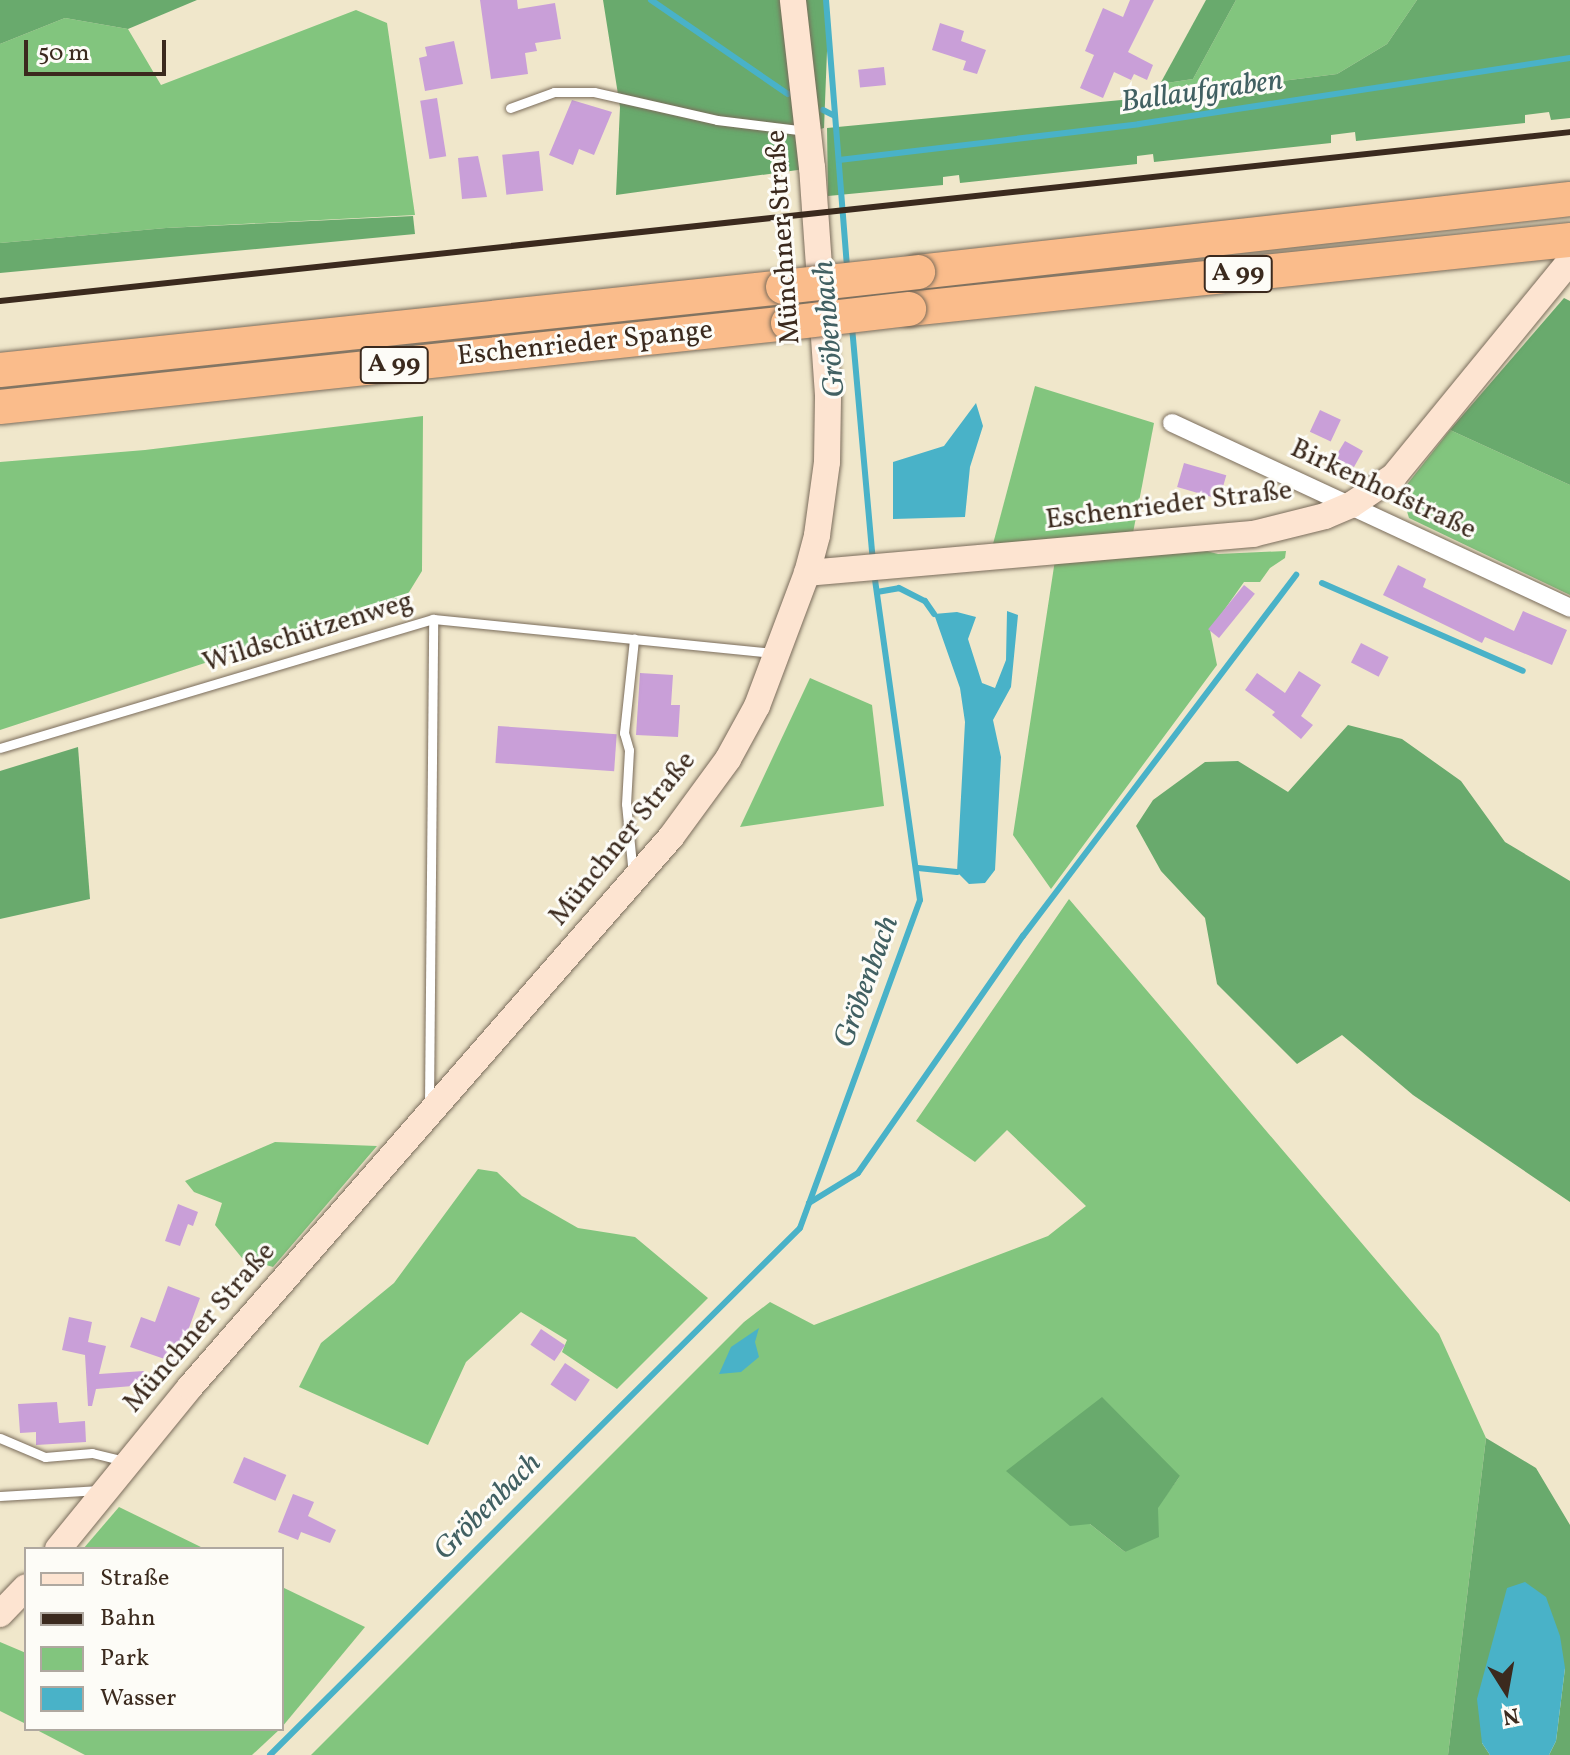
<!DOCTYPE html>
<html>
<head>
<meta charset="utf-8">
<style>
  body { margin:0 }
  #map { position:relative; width:1570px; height:1755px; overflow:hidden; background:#f0e7cb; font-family:Vollkorn,serif }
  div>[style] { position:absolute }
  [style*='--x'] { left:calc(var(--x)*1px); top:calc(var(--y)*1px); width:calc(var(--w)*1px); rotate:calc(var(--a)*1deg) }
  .green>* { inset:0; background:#82c57e }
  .forest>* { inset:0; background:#69aa6d }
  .water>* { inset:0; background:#49b2c8 }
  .stream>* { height:6px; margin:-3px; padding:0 3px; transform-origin:3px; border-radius:3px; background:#49b2c8 }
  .building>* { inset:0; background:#c99fd8; transform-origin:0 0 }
  .roads { filter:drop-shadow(0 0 2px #7a6c5b) drop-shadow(0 0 2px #7a6c5b) }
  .lane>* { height:9px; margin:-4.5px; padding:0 4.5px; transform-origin:4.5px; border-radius:4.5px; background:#fff }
  .street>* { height:18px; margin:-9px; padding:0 9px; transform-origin:9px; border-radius:9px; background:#fff }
  .secondary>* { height:26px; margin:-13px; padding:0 13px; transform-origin:13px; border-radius:13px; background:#fde4d1 }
  .highway>* { height:34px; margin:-17px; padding:0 17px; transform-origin:17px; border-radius:17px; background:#fabc8b }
  .rail>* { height:6px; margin:-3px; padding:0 3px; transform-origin:3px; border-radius:3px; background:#3b2a1e }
  .bridges { filter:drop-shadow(0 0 2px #7a6c5b) drop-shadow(0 0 2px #7a6c5b) }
  .highway-bridge>* { height:34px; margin:-17px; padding:0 17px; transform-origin:17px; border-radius:17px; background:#fabc8b }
  span { translate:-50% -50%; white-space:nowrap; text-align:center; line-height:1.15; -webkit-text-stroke:6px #fdfcf7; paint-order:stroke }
  .shield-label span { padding:2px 6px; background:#fdfcf7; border:2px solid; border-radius:6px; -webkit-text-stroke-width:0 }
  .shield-label { font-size:26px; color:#3b2a1e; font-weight:700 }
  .street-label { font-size:28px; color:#3b2a1e }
  .water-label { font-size:30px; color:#416062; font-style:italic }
  .legend { position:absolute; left:24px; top:1547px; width:260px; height:184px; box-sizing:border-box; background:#fdfcf7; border:2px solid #afa8a0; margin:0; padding:10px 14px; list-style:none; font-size:24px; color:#3b2a1e }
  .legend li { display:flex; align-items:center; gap:16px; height:40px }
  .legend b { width:40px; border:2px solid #afa8a0 }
  .north { position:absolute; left:1466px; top:1651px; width:80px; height:80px; -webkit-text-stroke:6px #fdfcf7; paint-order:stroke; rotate:169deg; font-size:22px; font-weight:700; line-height:32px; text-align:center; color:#3b2a1e }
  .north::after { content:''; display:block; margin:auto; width:28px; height:36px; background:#3b2a1e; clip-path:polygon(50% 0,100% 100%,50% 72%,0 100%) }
  .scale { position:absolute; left:24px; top:40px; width:142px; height:36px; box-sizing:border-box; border:4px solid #3b2a1e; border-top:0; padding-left:10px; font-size:24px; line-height:28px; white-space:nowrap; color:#3b2a1e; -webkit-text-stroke:6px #fdfcf7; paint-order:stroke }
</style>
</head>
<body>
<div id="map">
  <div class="green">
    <div style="clip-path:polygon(1236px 0,1417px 0,1387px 44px,1337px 74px,1153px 97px,1160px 84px,1193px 79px)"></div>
    <div style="clip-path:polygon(356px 10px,387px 23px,415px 215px,166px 228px,0 243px,0 44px,65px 18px,128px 29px,161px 85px)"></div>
    <div style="clip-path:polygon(1035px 386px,1154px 423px,1133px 533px,993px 544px)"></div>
    <div style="clip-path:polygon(423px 416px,422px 571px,406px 597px,0 730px,0 462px,145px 450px)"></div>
    <div style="clip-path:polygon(1450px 430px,1570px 485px,1570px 595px,1409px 518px,1401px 492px)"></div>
    <div style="clip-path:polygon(1194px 548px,1218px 554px,1286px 551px,1285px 558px,1270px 568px,1260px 582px,1244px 582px,1210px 630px,1217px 665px,1051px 889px,1013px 835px,1055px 560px)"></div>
    <div style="clip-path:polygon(810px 678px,872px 705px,884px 806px,740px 827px)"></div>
    <div style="clip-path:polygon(evenodd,1069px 899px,1439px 1334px,1486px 1438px,1448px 1755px,311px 1755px,744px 1322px,770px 1302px,814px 1325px,1048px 1236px,1086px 1206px,1007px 1130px,975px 1162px,916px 1121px,1069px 899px,1180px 1476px,1125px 1552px,1090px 1524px,1180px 1476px)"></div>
    <div style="clip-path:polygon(275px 1142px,377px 1146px,273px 1267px,242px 1258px,215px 1225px,222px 1203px,194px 1192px,185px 1181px)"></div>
    <div style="clip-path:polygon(478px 1169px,497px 1172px,522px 1196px,578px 1228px,635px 1237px,708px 1298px,617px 1389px,562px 1352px,567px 1340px,521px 1312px,466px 1362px,428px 1445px,299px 1387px,321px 1343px,394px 1283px)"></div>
    <div style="clip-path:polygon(119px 1507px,205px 1549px,83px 1549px)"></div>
    <div style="clip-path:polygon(282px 1587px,365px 1627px,282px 1727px)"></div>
    <div style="clip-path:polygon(0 1642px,26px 1653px,26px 1724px,0 1711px)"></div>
    <div style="clip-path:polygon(35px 1729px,280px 1729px,252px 1755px,85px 1755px)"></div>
  </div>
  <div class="forest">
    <div style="clip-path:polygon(0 0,197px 0,128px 29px,65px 18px,0 44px)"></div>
    <div style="clip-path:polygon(603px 0,829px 0,824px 128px,809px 132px,812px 168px,616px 195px,620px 107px)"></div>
    <div style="clip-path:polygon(1206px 0,1236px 0,1193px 79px,1160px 84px)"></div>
    <div style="clip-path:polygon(1417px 0,1570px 0,1570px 118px,1551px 120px,1549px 112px,1525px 115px,1525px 123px,1356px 141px,1355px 132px,1331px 135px,1331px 143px,1154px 162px,1153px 154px,1137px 156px,1137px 164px,960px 183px,959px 175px,943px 177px,943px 185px,828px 196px,827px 128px,1153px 97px,1337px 74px,1387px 44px)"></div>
    <div style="clip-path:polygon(413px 216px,415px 234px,0 273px,0 243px,166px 228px)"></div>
    <div style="clip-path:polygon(1564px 298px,1570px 301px,1570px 485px,1450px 430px)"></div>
    <div style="clip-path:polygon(1348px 725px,1402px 739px,1461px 781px,1505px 842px,1570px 881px,1570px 1202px,1413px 1095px,1342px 1035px,1297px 1064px,1217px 984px,1205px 918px,1161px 871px,1136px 826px,1153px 800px,1205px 762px,1238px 761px,1288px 792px)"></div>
    <div style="clip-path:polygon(78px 747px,90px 899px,0 919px,0 771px)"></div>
    <div style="clip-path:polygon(1102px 1397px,1180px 1476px,1158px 1508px,1159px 1537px,1125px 1552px,1090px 1524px,1070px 1526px,1006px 1471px)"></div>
    <div style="clip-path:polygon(1486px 1438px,1536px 1468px,1570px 1525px,1570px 1755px,1549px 1755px,1556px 1741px,1565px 1668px,1482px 1743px,1490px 1755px,1448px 1755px)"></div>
  </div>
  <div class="water">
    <div style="clip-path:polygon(976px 403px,983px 426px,970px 467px,965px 517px,893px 519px,893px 462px,944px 446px)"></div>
    <div style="clip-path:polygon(1007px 611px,1018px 615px,1011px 687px,993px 720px,1001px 757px,995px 870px,985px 883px,969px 884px,957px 872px,965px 722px,960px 688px,934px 614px,957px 612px,976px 617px,968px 639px,982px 683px,995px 688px,1006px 660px)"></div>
    <div style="clip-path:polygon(759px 1328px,755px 1342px,759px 1357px,741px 1372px,719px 1374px,731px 1347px)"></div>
    <div style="clip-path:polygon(1525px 1582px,1546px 1597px,1560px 1636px,1565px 1668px,1556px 1741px,1549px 1755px,1490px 1755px,1482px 1743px,1477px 1699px,1507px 1588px)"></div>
  </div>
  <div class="stream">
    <div style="--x:651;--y:0;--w:166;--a:34.5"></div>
    <div style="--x:826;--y:0;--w:269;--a:85.5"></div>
    <div style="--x:823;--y:110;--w:13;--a:27"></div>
    <div style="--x:839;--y:160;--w:302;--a:-6.8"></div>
    <div style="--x:1139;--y:124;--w:436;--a:-8.7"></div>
    <div style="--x:852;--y:327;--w:236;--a:84.9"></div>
    <div style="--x:1322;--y:583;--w:219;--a:23.6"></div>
    <div style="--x:877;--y:592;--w:22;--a:-10"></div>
    <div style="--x:899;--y:588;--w:29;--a:27"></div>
    <div style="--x:925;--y:601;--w:16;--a:55"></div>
    <div style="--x:918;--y:868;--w:39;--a:6"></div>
    <div style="--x:809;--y:1203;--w:57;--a:-31.5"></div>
    <div style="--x:858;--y:1173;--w:289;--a:-55.2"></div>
    <div style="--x:1023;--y:936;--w:453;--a:-52.9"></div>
    <div style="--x:270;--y:1755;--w:747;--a:-44.84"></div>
    <div style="--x:800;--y:1228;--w:349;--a:-69.9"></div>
    <div style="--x:920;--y:900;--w:329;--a:-98"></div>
  </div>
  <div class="building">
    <div style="clip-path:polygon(480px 0,517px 0,518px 9px,555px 3px,561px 39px,535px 43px,537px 51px,525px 53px,528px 74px,491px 79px)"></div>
    <div style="clip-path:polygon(1130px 0,1154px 0,1128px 52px,1153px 65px,1147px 80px,1134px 74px,1131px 80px,1114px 72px,1103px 98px,1080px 88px,1094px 55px,1085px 51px,1103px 8px,1123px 17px)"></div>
    <div style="clip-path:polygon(940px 23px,964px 31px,961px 41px,986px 50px,977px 74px,963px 70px,966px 61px,932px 50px)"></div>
    <div style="clip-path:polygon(454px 41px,463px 84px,425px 91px,419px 58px,427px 56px,425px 47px)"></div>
    <div style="left:884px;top:67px;width:18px;height:26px;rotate:84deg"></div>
    <div style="left:437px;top:98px;width:59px;height:17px;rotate:81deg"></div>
    <div style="clip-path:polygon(572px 100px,612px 112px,594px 155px,579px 149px,573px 165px,549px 155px)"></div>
    <div style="left:539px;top:151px;width:40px;height:37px;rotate:84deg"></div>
    <div style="clip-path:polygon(478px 156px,487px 197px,462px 199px,458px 158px)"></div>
    <div style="left:1320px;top:410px;width:23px;height:24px;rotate:25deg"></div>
    <div style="clip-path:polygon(1345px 441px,1363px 451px,1354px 467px,1334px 459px)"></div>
    <div style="left:1184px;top:463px;width:44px;height:25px;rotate:16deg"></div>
    <div style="clip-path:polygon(1398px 565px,1426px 579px,1423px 587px,1514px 631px,1523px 611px,1567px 630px,1552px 665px,1485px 637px,1482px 643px,1383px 595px)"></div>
    <div style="left:1244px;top:585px;width:14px;height:57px;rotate:39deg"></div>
    <div style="left:1361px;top:643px;width:31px;height:22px;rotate:27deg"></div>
    <div style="clip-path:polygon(1299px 671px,1321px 685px,1301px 716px,1313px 725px,1301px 739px,1272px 715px,1275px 712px,1245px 690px,1257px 673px,1285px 693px)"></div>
    <div style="clip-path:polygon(640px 673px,673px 675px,671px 705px,680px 705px,678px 737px,636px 735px)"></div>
    <div style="left:498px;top:726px;width:119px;height:37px;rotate:4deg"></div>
    <div style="clip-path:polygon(178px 1204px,198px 1212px,193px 1226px,188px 1224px,180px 1246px,165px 1241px)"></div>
    <div style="clip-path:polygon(168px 1286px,200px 1298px,176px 1363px,130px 1347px,141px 1317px,155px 1322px)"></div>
    <div style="clip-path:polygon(69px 1317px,92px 1322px,88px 1342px,106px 1346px,99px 1374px,144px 1371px,145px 1385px,96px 1389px,92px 1406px,88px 1406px,85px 1355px,62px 1350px)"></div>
    <div style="left:541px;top:1329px;width:29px;height:19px;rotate:34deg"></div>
    <div style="left:565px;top:1363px;width:30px;height:26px;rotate:34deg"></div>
    <div style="clip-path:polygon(57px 1402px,59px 1423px,85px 1421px,86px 1442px,36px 1445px,36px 1432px,20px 1433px,18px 1404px)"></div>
    <div style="left:244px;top:1457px;width:46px;height:28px;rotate:23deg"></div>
    <div style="clip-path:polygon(293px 1494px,314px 1502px,308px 1516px,336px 1530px,330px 1543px,301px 1532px,298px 1540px,278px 1532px)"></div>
  </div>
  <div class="roads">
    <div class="lane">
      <div style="--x:510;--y:108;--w:47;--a:-20"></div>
      <div style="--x:554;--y:92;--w:40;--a:0"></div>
      <div style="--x:594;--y:92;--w:126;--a:12.8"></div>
      <div style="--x:717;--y:120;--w:90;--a:7"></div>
      <div style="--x:0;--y:748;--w:452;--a:-16.6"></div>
      <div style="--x:433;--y:619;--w:345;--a:5.7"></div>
      <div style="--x:633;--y:875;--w:71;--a:-95.6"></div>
      <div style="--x:626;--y:804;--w:54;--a:-86.8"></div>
      <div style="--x:629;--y:750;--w:18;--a:-106"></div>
      <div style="--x:624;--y:733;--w:95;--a:-83.9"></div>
      <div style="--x:429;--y:1104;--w:485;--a:-89.5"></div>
      <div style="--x:0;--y:1438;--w:49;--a:22.9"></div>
      <div style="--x:45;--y:1457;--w:47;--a:-4.9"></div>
      <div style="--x:92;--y:1453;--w:33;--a:14"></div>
      <div style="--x:0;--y:1496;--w:100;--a:-3.4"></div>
    </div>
    <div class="street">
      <div style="--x:1172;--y:423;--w:439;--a:24.9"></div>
    </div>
    <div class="secondary">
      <div style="--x:807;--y:573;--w:448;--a:-5"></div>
      <div style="--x:1253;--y:534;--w:74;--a:-14"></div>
      <div style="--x:1325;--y:516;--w:28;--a:-23"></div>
      <div style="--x:1351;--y:505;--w:52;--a:-34"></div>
      <div style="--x:1394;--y:476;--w:278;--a:-50.7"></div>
      <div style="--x:58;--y:1549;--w:209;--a:-50.8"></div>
      <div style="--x:190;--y:1387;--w:731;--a:-48.83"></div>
      <div style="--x:671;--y:837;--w:97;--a:-53.8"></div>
      <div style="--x:728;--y:759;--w:60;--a:-61.3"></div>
      <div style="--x:757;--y:706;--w:142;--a:-69.4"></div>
      <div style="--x:807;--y:573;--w:39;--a:-75"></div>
      <div style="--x:817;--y:535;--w:74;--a:-82.2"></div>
      <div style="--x:827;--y:462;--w:67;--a:-89.1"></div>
      <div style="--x:828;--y:395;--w:228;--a:-94"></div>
      <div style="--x:812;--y:168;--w:169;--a:-96.5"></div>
      <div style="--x:0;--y:1614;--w:37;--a:-46"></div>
    </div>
    <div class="highway">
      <div style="--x:918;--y:272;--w:656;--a:-6.39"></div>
      <div style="--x:909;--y:309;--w:665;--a:-5.96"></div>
      <div style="--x:0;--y:370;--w:787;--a:-6.05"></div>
      <div style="--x:0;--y:407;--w:792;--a:-6.08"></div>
    </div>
  </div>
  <div class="rail">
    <div style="--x:0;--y:301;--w:1579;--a:-6.14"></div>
  </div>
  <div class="bridges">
    <div class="highway-bridge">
      <div style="--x:783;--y:287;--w:136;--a:-6.3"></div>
      <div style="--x:788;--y:323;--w:122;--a:-6.6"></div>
    </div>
  </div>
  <div class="shield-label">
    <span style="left:1238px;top:274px">A 99</span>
    <span style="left:394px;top:365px">A 99</span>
  </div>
  <div class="street-label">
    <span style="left:784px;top:237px;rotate:-94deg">Münchner Straße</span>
    <span style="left:585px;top:344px;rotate:-6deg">Eschenrieder Spange</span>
    <span style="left:1383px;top:490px;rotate:25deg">Birkenhofstraße</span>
    <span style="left:1169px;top:506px;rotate:-7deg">Eschenrieder Straße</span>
    <span style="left:308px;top:633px;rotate:-17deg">Wildschützenweg</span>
    <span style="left:623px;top:839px;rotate:-51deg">Münchner Straße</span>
    <span style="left:200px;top:1328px;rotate:-49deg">Münchner Straße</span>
  </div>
  <div class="water-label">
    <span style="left:1202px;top:92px;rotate:-8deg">Ballaufgraben</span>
    <span style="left:830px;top:329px;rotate:-95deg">Gröbenbach</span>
    <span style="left:867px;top:982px;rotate:-70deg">Gröbenbach</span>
    <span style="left:488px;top:1507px;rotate:-45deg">Gröbenbach</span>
  </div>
  <ul class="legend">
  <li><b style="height:10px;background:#fde4d1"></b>Straße</li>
  <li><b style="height:10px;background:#3b2a1e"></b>Bahn</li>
  <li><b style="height:22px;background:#82c57e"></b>Park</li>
  <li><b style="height:22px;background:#49b2c8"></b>Wasser</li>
  </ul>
  <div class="north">N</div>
  <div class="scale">50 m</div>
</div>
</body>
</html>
